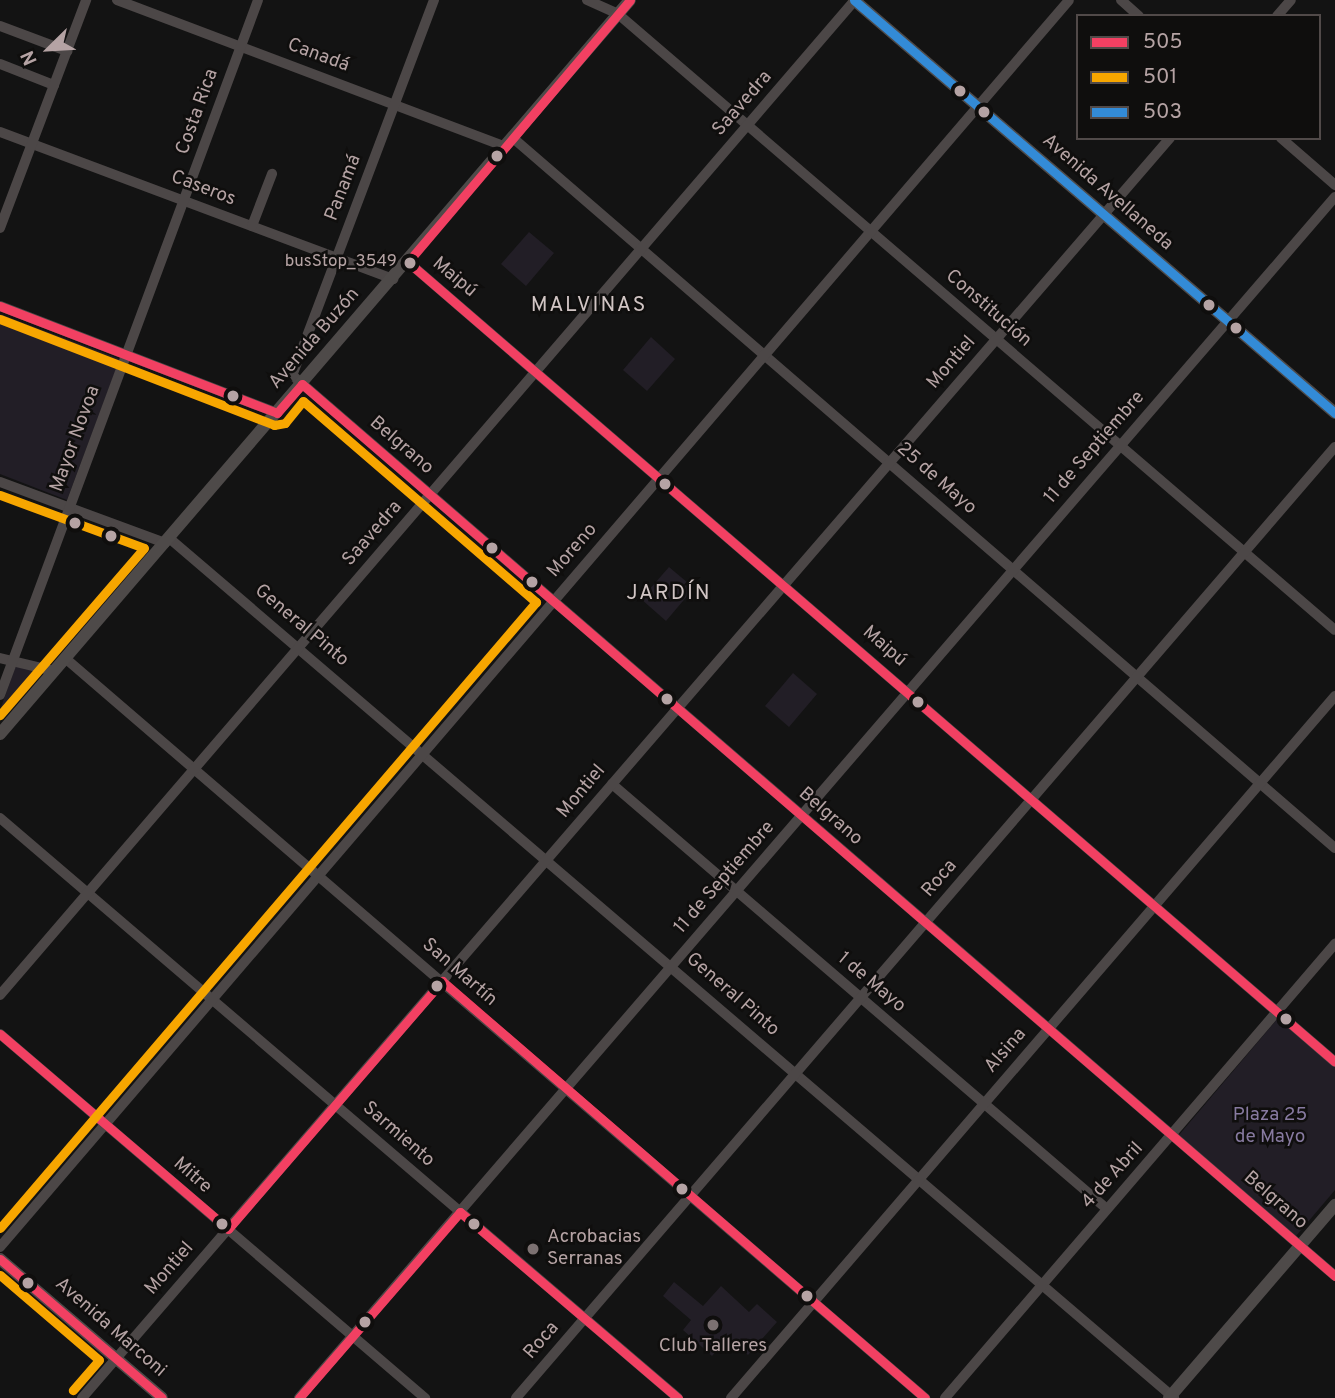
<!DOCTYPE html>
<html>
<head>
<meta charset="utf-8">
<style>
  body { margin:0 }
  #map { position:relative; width:1335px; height:1398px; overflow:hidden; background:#131313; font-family:Overpass,sans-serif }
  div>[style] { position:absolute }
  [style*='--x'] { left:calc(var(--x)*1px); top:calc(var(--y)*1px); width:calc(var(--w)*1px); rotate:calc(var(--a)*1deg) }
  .green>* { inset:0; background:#221e26 }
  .minor>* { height:10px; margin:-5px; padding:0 5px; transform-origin:5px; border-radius:5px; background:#4c4747 }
  .major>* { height:12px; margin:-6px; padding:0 6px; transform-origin:6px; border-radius:6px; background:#4e4a49 }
  .bus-1>* { height:9px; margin:-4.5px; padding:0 4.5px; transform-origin:4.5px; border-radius:4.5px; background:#f24062 }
  .bus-2>* { height:9px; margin:-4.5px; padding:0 4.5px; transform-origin:4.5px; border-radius:4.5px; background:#f7a600 }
  .bus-3>* { height:9px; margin:-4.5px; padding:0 4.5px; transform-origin:4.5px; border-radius:4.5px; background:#338bd7 }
  .dots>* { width:19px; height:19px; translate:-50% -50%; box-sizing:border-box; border:4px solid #0f0e0d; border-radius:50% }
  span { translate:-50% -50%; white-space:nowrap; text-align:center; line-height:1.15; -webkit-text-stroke:5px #0f0e0d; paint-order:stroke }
  .bus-label { font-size:17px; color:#b5a3a4 }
  .right { translate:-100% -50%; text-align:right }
  .street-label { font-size:19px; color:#b5a3a4 }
  .park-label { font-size:19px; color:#877aa0 }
  .poi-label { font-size:19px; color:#b5a3a4 }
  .left { translate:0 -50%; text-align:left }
  .neighbourhood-label { font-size:21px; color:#d1c5c4; letter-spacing:2px }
  .legend { position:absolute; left:1076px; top:14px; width:245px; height:126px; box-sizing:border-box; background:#0f0e0d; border:2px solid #514a49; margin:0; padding:9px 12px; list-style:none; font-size:21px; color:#b5a3a4 }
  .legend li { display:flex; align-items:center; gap:14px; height:35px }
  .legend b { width:35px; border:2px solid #514a49 }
  .north { position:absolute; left:14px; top:14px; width:70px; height:70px; -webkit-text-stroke:5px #0f0e0d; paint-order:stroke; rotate:246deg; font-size:19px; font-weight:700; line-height:28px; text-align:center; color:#b5a3a4 }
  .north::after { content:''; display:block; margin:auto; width:24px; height:32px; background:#b5a3a4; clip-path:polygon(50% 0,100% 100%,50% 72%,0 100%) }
</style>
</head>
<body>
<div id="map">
  <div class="green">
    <i style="clip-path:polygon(529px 232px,554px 253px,526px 286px,501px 264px)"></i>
    <i style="clip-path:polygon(0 314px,120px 359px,67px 500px,0 474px)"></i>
    <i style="clip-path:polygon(651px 337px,675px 359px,647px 391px,623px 370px)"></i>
    <i style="clip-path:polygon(669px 567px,694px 588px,666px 621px,641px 599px)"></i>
    <i style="clip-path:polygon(16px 665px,43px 670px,3px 716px,0 710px)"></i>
    <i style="clip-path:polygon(793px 673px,817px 694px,789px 727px,765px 706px)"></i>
    <i style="clip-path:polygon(1279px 1017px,1335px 1067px,1335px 1190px,1296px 1236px,1179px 1135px)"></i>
    <i style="clip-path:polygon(674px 1282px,703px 1306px,721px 1286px,749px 1312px,757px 1304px,777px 1322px,748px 1355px,728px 1337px,712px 1356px,683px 1330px,691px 1320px,663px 1296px)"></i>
  </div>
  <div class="minor">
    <i style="--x:117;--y:0;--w:415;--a:20.7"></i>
    <i style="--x:434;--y:0;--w:401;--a:110.7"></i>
    <i style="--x:292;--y:375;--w:1378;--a:40.82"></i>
    <i style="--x:587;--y:0;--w:34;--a:24"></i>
    <i style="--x:618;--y:14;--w:945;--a:40.67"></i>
    <i style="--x:1121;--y:0;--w:24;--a:42"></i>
    <i style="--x:1277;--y:16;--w:21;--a:-49"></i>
    <i style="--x:0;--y:26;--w:72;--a:20.5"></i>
    <i style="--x:0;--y:64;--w:58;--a:21.3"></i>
    <i style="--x:0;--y:132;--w:420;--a:20.5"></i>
    <i style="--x:513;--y:138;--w:1086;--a:40.82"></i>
    <i style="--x:1281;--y:138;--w:72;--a:41"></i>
    <i style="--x:252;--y:226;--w:56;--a:-69"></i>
    <i style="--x:0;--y:228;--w:244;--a:-69.3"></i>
    <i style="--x:408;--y:262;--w:1224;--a:40.79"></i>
    <i style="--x:0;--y:306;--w:297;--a:21.1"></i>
    <i style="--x:0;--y:482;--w:176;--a:20.3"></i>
    <i style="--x:169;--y:538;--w:1323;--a:40.55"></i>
    <i style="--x:0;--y:658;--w:56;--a:13.5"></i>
    <i style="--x:65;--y:658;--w:1135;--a:40.71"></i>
    <i style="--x:0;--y:695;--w:741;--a:-69.63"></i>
    <i style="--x:612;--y:784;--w:652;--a:40.65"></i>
    <i style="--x:0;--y:818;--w:892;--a:40.55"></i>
    <i style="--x:0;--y:995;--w:1312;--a:-49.33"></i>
    <i style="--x:0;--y:1034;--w:560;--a:40.58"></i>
    <i style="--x:0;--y:1247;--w:1642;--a:-49.39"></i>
    <i style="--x:82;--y:1398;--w:1665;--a:-49.19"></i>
    <i style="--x:299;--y:1398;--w:1586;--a:-49.22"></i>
    <i style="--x:516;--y:1398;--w:1255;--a:-49.27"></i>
    <i style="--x:731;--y:1398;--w:926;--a:-49.29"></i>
    <i style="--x:945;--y:1398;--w:599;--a:-49.34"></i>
  </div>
  <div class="major">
    <i style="--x:854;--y:0;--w:634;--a:40.65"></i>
    <i style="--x:0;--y:734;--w:967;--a:-49.36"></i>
    <i style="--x:0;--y:1259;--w:213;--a:40.6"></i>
    <i style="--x:1169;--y:1398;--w:255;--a:-49.3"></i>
  </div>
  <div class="bus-1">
    <i style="--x:630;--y:0;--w:343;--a:130.3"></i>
    <i style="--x:408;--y:262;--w:1224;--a:40.79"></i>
    <i style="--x:0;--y:306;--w:297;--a:21.1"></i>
    <i style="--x:277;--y:413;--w:38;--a:-49"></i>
    <i style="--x:302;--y:384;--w:1365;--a:40.81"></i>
    <i style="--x:0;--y:1034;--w:300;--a:40.5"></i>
    <i style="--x:228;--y:1229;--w:328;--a:-49.2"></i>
    <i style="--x:442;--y:981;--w:638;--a:40.81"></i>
    <i style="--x:0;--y:1259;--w:213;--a:40.6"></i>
    <i style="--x:299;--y:1398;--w:246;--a:-49.1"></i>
    <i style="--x:460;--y:1212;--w:287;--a:40.5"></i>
  </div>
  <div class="bus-2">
    <i style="--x:0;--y:319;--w:294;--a:21.1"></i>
    <i style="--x:274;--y:425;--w:11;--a:-10"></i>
    <i style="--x:285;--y:423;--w:28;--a:-51"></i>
    <i style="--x:303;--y:401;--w:308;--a:40.8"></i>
    <i style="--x:536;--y:602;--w:824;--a:130.57"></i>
    <i style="--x:0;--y:495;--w:153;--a:20.2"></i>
    <i style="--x:144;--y:548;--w:221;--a:130.8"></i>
    <i style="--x:0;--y:1275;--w:130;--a:40.6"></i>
    <i style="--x:99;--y:1360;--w:40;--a:131"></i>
  </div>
  <div class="bus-3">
    <i style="--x:854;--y:0;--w:634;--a:40.65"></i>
  </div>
  <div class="dots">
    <i style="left:960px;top:91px;background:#b5a3a4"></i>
    <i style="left:984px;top:112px;background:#b5a3a4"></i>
    <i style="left:497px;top:156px;background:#b5a3a4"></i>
    <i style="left:410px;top:263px;background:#b5a3a4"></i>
    <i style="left:1209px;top:305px;background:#b5a3a4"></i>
    <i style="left:1236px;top:328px;background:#b5a3a4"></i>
    <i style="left:233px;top:396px;background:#b5a3a4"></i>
    <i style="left:665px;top:484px;background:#b5a3a4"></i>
    <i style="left:75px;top:523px;background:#b5a3a4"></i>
    <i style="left:111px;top:536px;background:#b5a3a4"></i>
    <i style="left:492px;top:548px;background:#b5a3a4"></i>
    <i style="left:532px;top:582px;background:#b5a3a4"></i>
    <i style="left:667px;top:699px;background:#b5a3a4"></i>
    <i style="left:918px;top:702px;background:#b5a3a4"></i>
    <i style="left:437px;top:986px;background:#b5a3a4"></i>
    <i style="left:1286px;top:1019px;background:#b5a3a4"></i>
    <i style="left:682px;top:1189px;background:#b5a3a4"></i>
    <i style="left:222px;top:1224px;background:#b5a3a4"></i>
    <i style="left:474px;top:1224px;background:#b5a3a4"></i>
    <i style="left:533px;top:1249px;background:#7c7171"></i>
    <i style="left:28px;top:1283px;background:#b5a3a4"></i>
    <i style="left:807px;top:1296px;background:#b5a3a4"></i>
    <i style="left:365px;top:1322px;background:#b5a3a4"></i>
    <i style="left:713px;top:1325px;background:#7c7171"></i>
  </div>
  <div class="bus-label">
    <span class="right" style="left:397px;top:263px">busStop_3549</span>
  </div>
  <div class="street-label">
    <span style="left:318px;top:56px;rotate:20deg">Canadá</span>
    <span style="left:743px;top:104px;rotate:-49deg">Saavedra</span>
    <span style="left:198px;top:112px;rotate:-70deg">Costa Rica</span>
    <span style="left:344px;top:188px;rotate:-69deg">Panamá</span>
    <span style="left:203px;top:189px;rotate:21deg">Caseros</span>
    <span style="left:1107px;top:193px;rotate:41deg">Avenida Avellaneda</span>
    <span style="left:454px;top:278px;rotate:40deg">Maipú</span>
    <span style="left:988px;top:309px;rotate:41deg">Constitución</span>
    <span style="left:315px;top:339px;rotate:-49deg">Avenida Buzón</span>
    <span style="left:952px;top:363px;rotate:-49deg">Montiel</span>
    <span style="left:76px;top:439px;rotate:-70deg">Mayor Novoa</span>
    <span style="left:401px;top:446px;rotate:41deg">Belgrano</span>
    <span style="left:1095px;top:448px;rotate:-49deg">11 de Septiembre</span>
    <span style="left:936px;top:479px;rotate:41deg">25 de Mayo</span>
    <span style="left:373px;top:534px;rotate:-49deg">Saavedra</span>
    <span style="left:573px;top:551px;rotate:-49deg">Moreno</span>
    <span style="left:301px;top:626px;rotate:40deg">General Pinto</span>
    <span style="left:884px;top:647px;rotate:41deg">Maipú</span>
    <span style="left:582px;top:792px;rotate:-50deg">Montiel</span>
    <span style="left:830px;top:817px;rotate:41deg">Belgrano</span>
    <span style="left:725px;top:878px;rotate:-49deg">11 de Septiembre</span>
    <span style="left:940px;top:879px;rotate:-49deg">Roca</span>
    <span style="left:459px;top:973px;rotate:41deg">San Martín</span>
    <span style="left:871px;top:983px;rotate:40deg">1 de Mayo</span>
    <span style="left:732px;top:995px;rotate:41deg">General Pinto</span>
    <span style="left:1006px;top:1051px;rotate:-49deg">Alsina</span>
    <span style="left:398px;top:1135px;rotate:41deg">Sarmiento</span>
    <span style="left:192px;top:1176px;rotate:41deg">Mitre</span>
    <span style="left:1113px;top:1176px;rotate:-48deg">4 de Abril</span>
    <span style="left:1275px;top:1201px;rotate:41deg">Belgrano</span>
    <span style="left:170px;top:1269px;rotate:-49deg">Montiel</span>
    <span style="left:110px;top:1328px;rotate:41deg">Avenida Marconi</span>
    <span style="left:542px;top:1341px;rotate:-49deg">Roca</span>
  </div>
  <div class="park-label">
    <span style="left:1270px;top:1127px">Plaza 25<br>de Mayo</span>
  </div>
  <div class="poi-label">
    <span class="left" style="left:547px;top:1249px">Acrobacias<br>Serranas</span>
    <span style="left:713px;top:1347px">Club Talleres</span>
  </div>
  <div class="neighbourhood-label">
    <span style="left:589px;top:306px">MALVINAS</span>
    <span style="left:669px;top:594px">JARDÍN</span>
  </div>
  <ul class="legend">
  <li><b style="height:9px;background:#f24062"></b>505</li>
  <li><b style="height:9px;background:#f7a600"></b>501</li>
  <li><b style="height:9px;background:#338bd7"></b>503</li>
  </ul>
  <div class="north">N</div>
</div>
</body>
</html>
